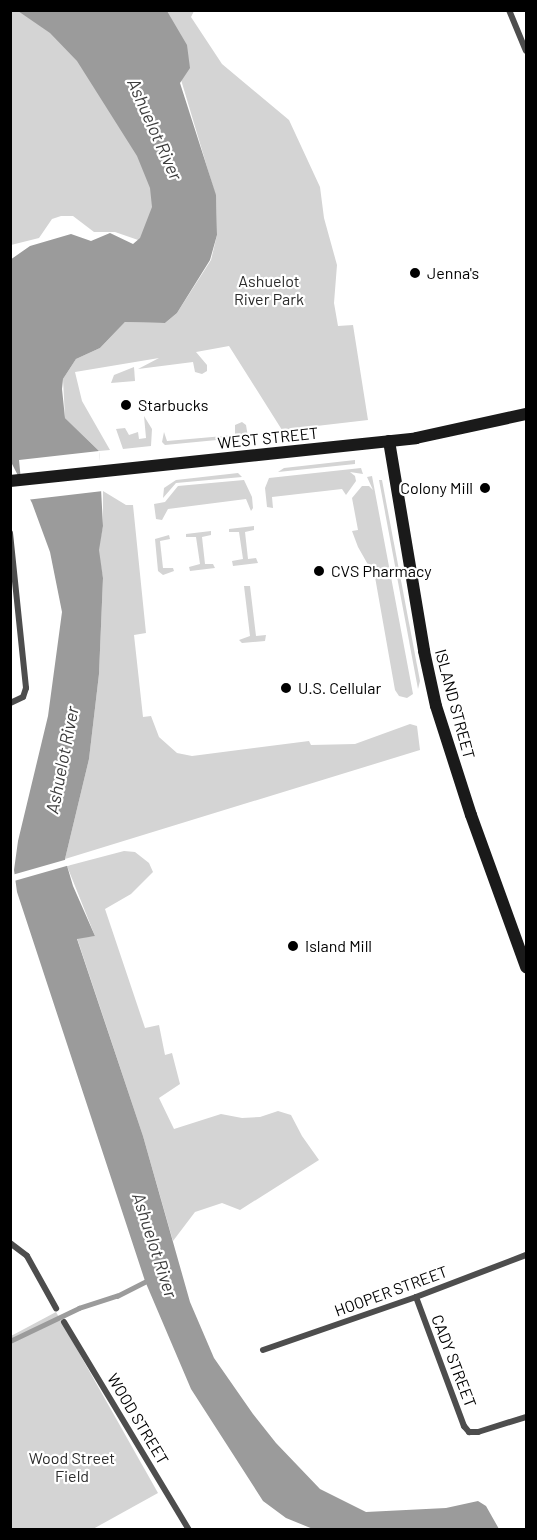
<!DOCTYPE html>
<html>
<head>
<meta charset="utf-8">
<style>
  body { margin:0 }
  #map { position:relative; width:537px; height:1540px; overflow:hidden; background:#fff; font-family:Barlow,sans-serif }
  div>[style] { position:absolute }
  [style*='--x'] { left:calc(var(--x)*1px); top:calc(var(--y)*1px); width:calc(var(--w)*1px); rotate:calc(var(--a)*1deg) }
  .green>* { inset:0; background:#d4d4d4 }
  .water>* { inset:0; background:#9b9b9b }
  .pier>* { inset:0; background:#fff }
  .stream>* { height:4.5px; margin:-2.25px; padding:0 2.25px; transform-origin:2.25px; border-radius:2.25px; background:#9b9b9b }
  .street>* { height:6px; margin:-3px; padding:0 3px; transform-origin:3px; border-radius:3px; background:#4d4d4d }
  .secondary>* { height:12px; margin:-6px; padding:0 6px; transform-origin:6px; border-radius:6px; background:#1a1a1a }
  .dots>* { width:16px; height:16px; translate:-50% -50%; box-sizing:border-box; border:3px solid #fff; border-radius:50% }
  span { translate:-50% -50%; white-space:nowrap; text-align:center; line-height:1.15; -webkit-text-stroke:4.5px #fff; paint-order:stroke }
  .poi-label { font-size:16px; color:#000 }
  .left { translate:0 -50%; text-align:left }
  .right { translate:-100% -50%; text-align:right }
  .park-label { font-size:16px; color:#2b2b2b }
  .street-label { font-size:16px; color:#000 }
  .water-label { font-size:18px; color:#3c3c3c; font-style:italic }
  .frame { position:absolute; inset:0; border:12px solid #000; pointer-events:none }
</style>
</head>
<body>
<div id="map">
  <div class="green">
    <i style="clip-path:polygon(11px 11px,40px 11px,53px 16px,164px 196px,141px 241px,115px 232px,94px 232px,73px 216px,61px 216px,52px 219px,39px 238px,11px 245px)"></i>
    <i style="clip-path:polygon(143px 11px,194px 11px,191px 17px,222px 64px,289px 120px,320px 187px,324px 218px,337px 265px,334px 303px,338px 326px,353px 325px,368px 420px,282px 430px,229px 346px,196px 352px,207px 365px,207px 371px,202px 374px,195px 372px,193px 362px,138px 369px,159px 358px,75px 372px,82px 401px,110px 450px,99px 451px,65px 418px,63px 379px,76px 359px,100px 348px,125px 322px,165px 323px,177px 313px,211px 260px,217px 235px,216px 197px,179px 73px)"></i>
    <i style="clip-path:polygon(134px 367px,135px 381px,111px 383px,114px 375px)"></i>
    <i style="clip-path:polygon(144px 416px,152px 429px,151px 446px,123px 449px,116px 429px,125px 428px,129px 435px,138px 432px,139px 439px,146px 438px)"></i>
    <i style="clip-path:polygon(242px 422px,246px 425px,248px 437px,165px 445px,162px 442px,164px 432px,167px 441px,235px 435px,235px 425px)"></i>
    <i style="clip-path:polygon(355px 460px,355px 464px,278px 472px,284px 468px)"></i>
    <i style="clip-path:polygon(361px 468px,363px 474px,350px 472px,355px 476px,356px 481px,346px 495px,342px 489px,272px 497px,273px 508px,267px 507px,265px 488px,269px 478px)"></i>
    <i style="clip-path:polygon(238px 473px,242px 477px,176px 483px,163px 498px,164px 488px,176px 480px)"></i>
    <i style="clip-path:polygon(372px 476px,413px 694px,407px 698px,399px 696px,395px 690px,375px 577px,358px 547px,352px 531px,358px 530px,352px 498px,362px 486px,369px 486px,373px 490px,367px 477px)"></i>
    <i style="clip-path:polygon(244px 480px,252px 497px,253px 508px,251px 511px,246px 499px,168px 509px,162px 520px,156px 519px,154px 504px,165px 502px,178px 486px)"></i>
    <i style="clip-path:polygon(379px 480px,382px 480px,420px 681px,418px 689px)"></i>
    <i style="clip-path:polygon(103px 491px,126px 505px,133px 505px,146px 633px,134px 635px,143px 717px,151px 716px,159px 737px,177px 753px,192px 756px,309px 741px,311px 745px,355px 744px,410px 724px,417px 726px,420px 750px,65px 859px,89px 759px,99px 674px,103px 578px,98px 550px,103px 526px)"></i>
    <i style="clip-path:polygon(254px 526px,254px 530px,245px 532px,248px 559px,256px 558px,258px 563px,233px 566px,232px 561px,243px 559px,239px 532px,229px 532px,229px 529px)"></i>
    <i style="clip-path:polygon(211px 531px,211px 535px,202px 537px,205px 564px,213px 564px,215px 568px,190px 571px,189px 567px,200px 564px,196px 537px,186px 537px,186px 534px)"></i>
    <i style="clip-path:polygon(169px 535px,170px 539px,160px 541px,163px 568px,173px 568px,174px 571px,163px 575px,158px 571px,155px 539px)"></i>
    <i style="clip-path:polygon(244px 586px,250px 586px,256px 636px,266px 635px,265px 641px,242px 643px,239px 640px,250px 636px)"></i>
    <i style="clip-path:polygon(124px 851px,135px 852px,149px 863px,153px 872px,131px 894px,105px 909px,145px 1028px,159px 1025px,165px 1055px,172px 1053px,180px 1084px,159px 1098px,174px 1129px,221px 1114px,242px 1118px,260px 1117px,278px 1111px,291px 1115px,302px 1136px,319px 1160px,240px 1210px,222px 1203px,195px 1212px,173px 1241px,143px 1136px,77px 938px,95px 936px,67px 866px)"></i>
    <i style="clip-path:polygon(56px 1312px,158px 1493px,93px 1529px,11px 1530px,11px 1336px)"></i>
  </div>
  <div class="water">
    <i style="clip-path:polygon(18px 11px,167px 11px,187px 45px,190px 68px,180px 83px,216px 195px,217px 235px,210px 260px,177px 313px,165px 323px,125px 322px,100px 348px,76px 359px,63px 379px,62px 389px,65px 418px,99px 451px,103px 526px,99px 550px,103px 578px,99px 674px,89px 759px,65px 859px,73px 886px,95px 936px,77px 939px,143px 1136px,190px 1302px,214px 1358px,253px 1414px,276px 1443px,320px 1489px,366px 1512px,446px 1508px,478px 1501px,486px 1506px,499px 1529px,313px 1529px,286px 1518px,263px 1501px,191px 1389px,145px 1281px,17px 892px,14px 870px,18px 841px,48px 716px,62px 612px,50px 552px,32px 503px,11px 462px,10px 260px,30px 246px,71px 234px,91px 241px,110px 233px,133px 244px,140px 238px,152px 207px,150px 188px,137px 156px,77px 61px,50px 33px)"></i>
  </div>
  <div class="pier">
    <i style="clip-path:polygon(99px 451px,103px 491px,26px 500px,22px 491px,19px 460px)"></i>
    <i style="clip-path:polygon(68px 859px,70px 865px,14px 881px,12px 875px)"></i>
  </div>
  <div class="stream">
    <i style="--x:10;--y:1341;--w:76;--a:-25.6"></i>
    <i style="--x:79;--y:1308;--w:40;--a:-18"></i>
    <i style="--x:117;--y:1296;--w:37;--a:-27"></i>
  </div>
  <div class="street">
    <i style="--x:509;--y:10;--w:44;--a:67.5"></i>
    <i style="--x:10;--y:533;--w:156;--a:84.1"></i>
    <i style="--x:26;--y:688;--w:9;--a:108"></i>
    <i style="--x:23;--y:697;--w:14;--a:155"></i>
    <i style="--x:10;--y:1243;--w:21;--a:37"></i>
    <i style="--x:27;--y:1256;--w:60;--a:60.9"></i>
    <i style="--x:416;--y:1297;--w:138;--a:69.6"></i>
    <i style="--x:464;--y:1426;--w:8;--a:50"></i>
    <i style="--x:469;--y:1432;--w:9;--a:0"></i>
    <i style="--x:478;--y:1432;--w:50;--a:-17.4"></i>
    <i style="--x:64;--y:1322;--w:243;--a:59"></i>
    <i style="--x:263;--y:1350;--w:162;--a:-19.1"></i>
    <i style="--x:416;--y:1297;--w:118;--a:-20.9"></i>
  </div>
  <div class="secondary">
    <i style="--x:389;--y:441;--w:213;--a:80.5"></i>
    <i style="--x:424;--y:651;--w:56;--a:77.7"></i>
    <i style="--x:436;--y:706;--w:114;--a:72.2"></i>
    <i style="--x:471;--y:815;--w:162;--a:70.1"></i>
    <i style="--x:10;--y:481;--w:408;--a:-6"></i>
    <i style="--x:416;--y:438;--w:113;--a:-12.3"></i>
  </div>
  <div class="dots">
    <i style="left:415px;top:273px;background:#000"></i>
    <i style="left:126px;top:405px;background:#000"></i>
    <i style="left:485px;top:488px;background:#000"></i>
    <i style="left:319px;top:571px;background:#000"></i>
    <i style="left:286px;top:688px;background:#000"></i>
    <i style="left:293px;top:946px;background:#000"></i>
  </div>
  <div class="poi-label">
    <span class="left" style="left:427px;top:273px">Jenna's</span>
    <span class="left" style="left:138px;top:405px">Starbucks</span>
    <span class="right" style="left:473px;top:488px">Colony Mill</span>
    <span class="left" style="left:331px;top:571px">CVS Pharmacy</span>
    <span class="left" style="left:298px;top:688px">U.S. Cellular</span>
    <span class="left" style="left:305px;top:946px">Island Mill</span>
  </div>
  <div class="park-label">
    <span style="left:269px;top:290px">Ashuelot<br>River Park</span>
    <span style="left:72px;top:1467px">Wood Street<br>Field</span>
  </div>
  <div class="street-label">
    <span style="left:268px;top:438px;rotate:-6deg">WEST STREET</span>
    <span style="left:455px;top:704px;rotate:75deg">ISLAND STREET</span>
    <span style="left:391px;top:1291px;rotate:-20deg">HOOPER STREET</span>
    <span style="left:454px;top:1361px;rotate:69deg">CADY STREET</span>
    <span style="left:138px;top:1419px;rotate:59deg">WOOD STREET</span>
  </div>
  <div class="water-label">
    <span style="left:155px;top:129px;rotate:66deg">Ashuelot River</span>
    <span style="left:62px;top:760px;rotate:-79deg">Ashuelot River</span>
    <span style="left:155px;top:1245px;rotate:72deg">Ashuelot River</span>
  </div>
  <div class="frame"></div>
</div>
</body>
</html>
